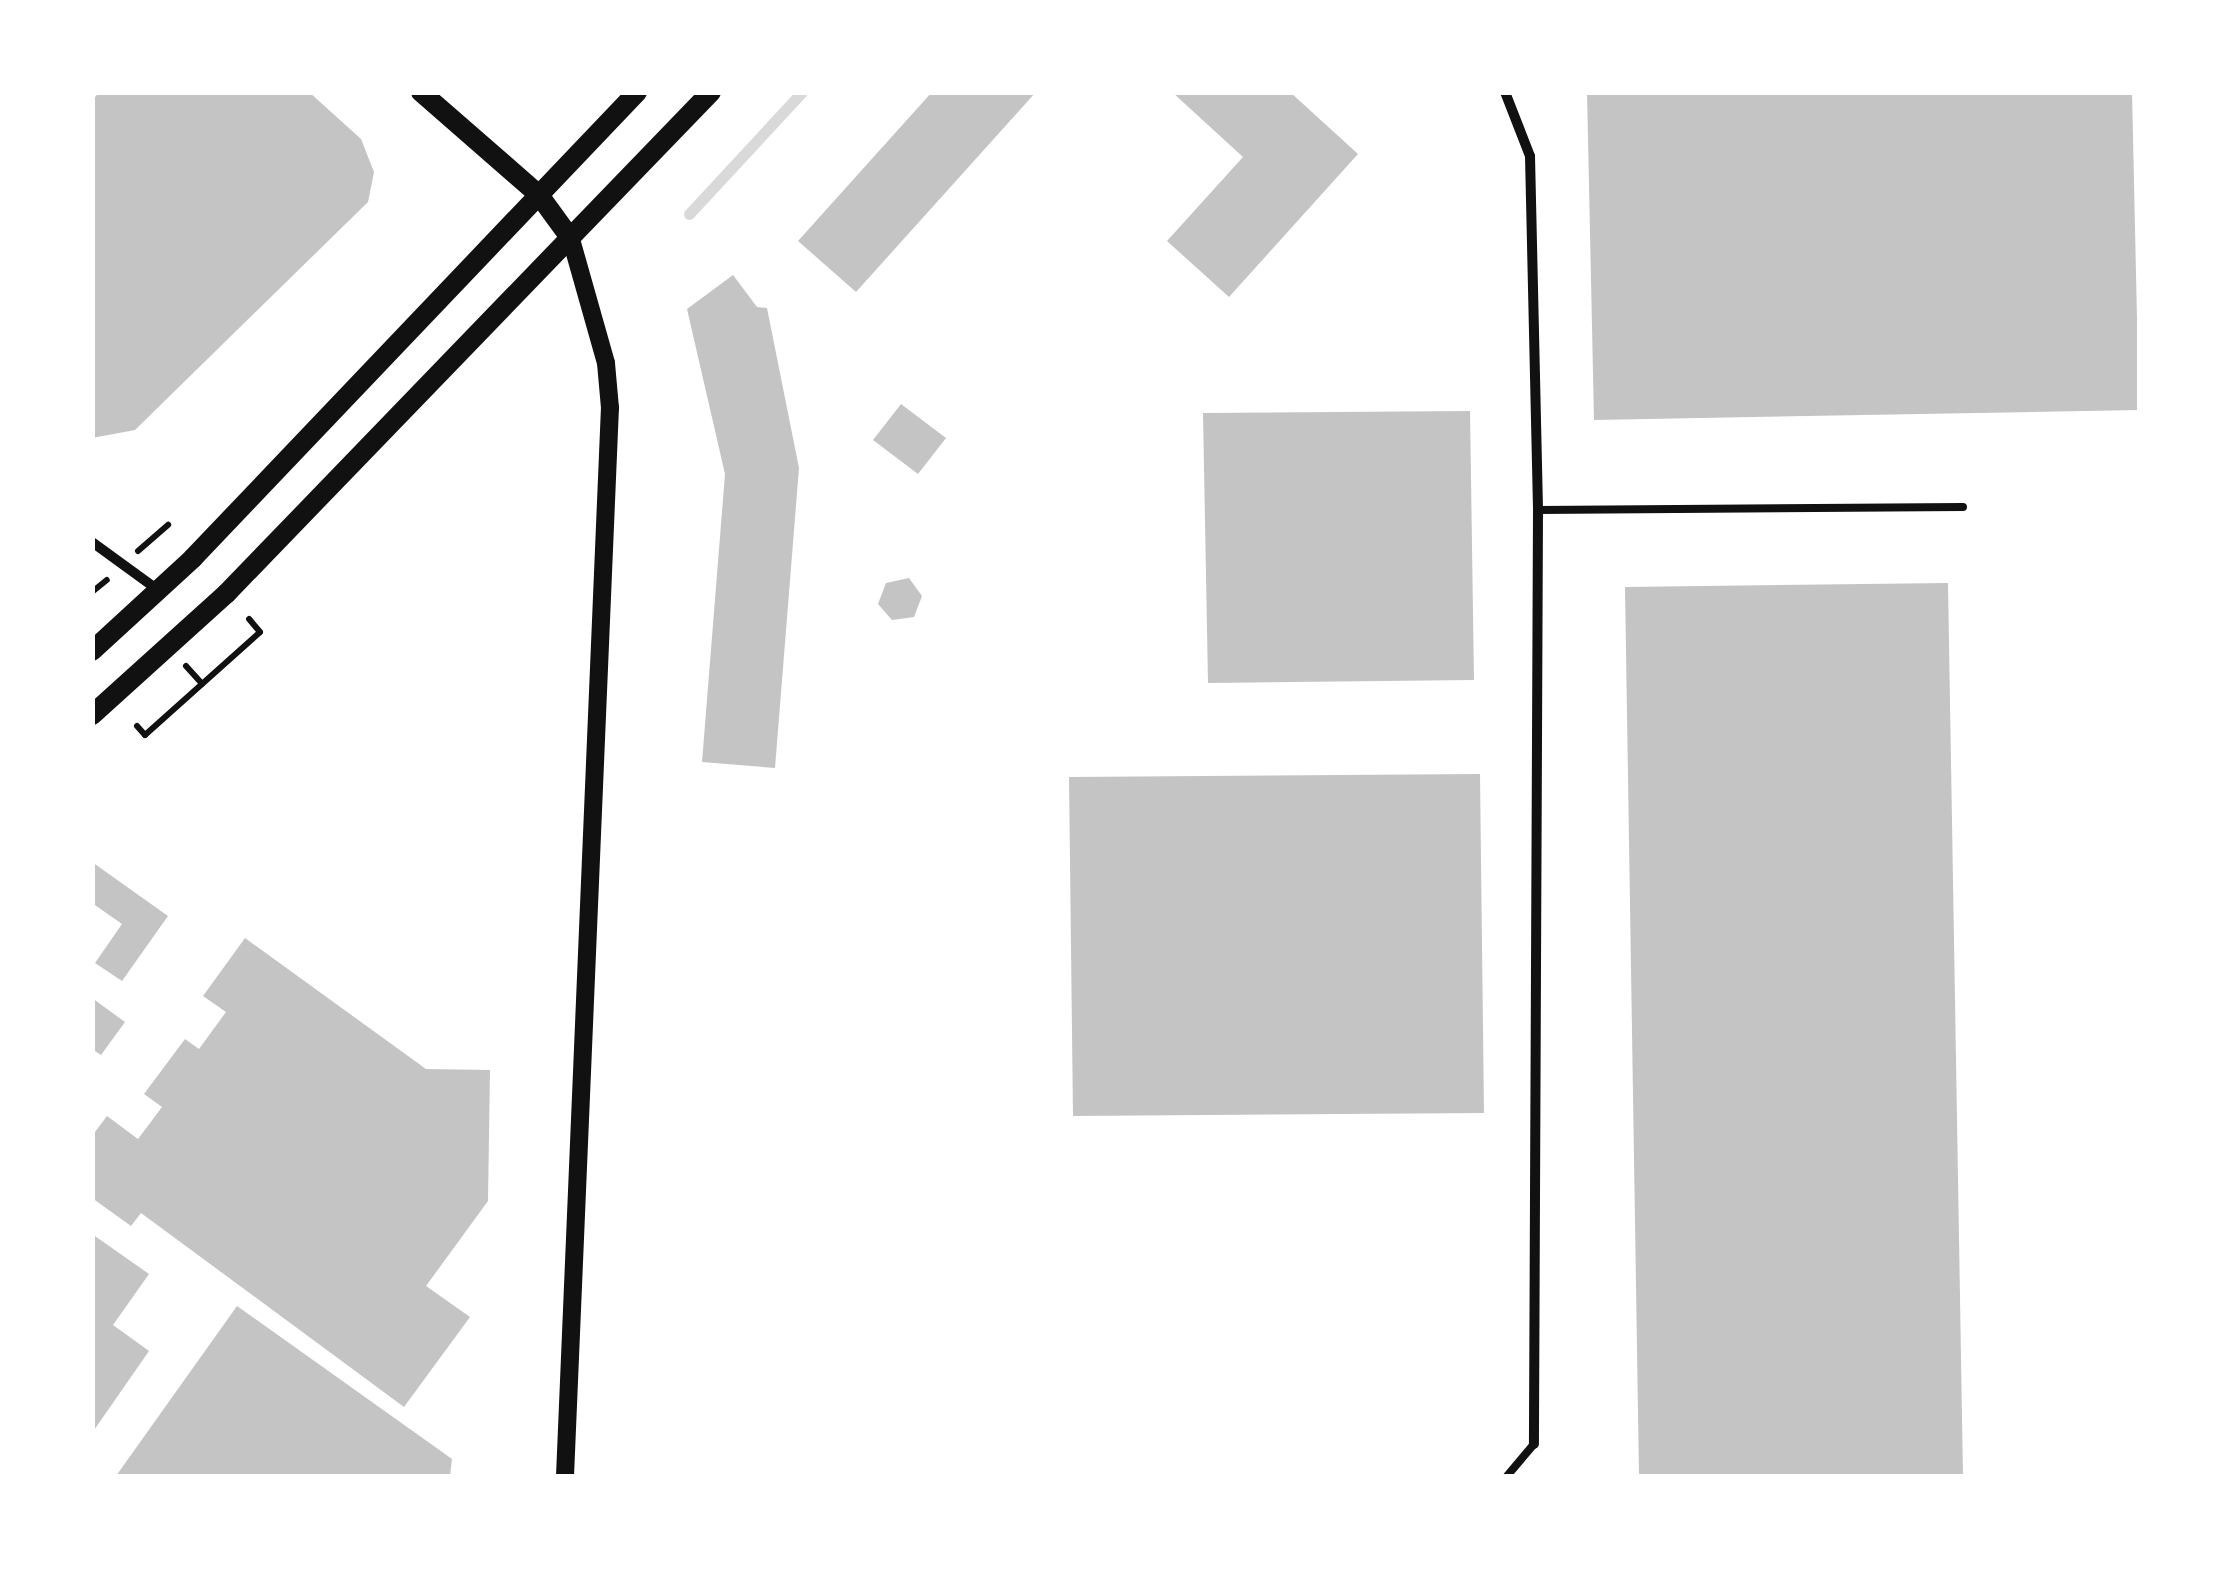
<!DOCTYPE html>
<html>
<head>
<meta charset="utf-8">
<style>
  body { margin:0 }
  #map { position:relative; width:2232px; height:1569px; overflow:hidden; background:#fff; font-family:Ubuntu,sans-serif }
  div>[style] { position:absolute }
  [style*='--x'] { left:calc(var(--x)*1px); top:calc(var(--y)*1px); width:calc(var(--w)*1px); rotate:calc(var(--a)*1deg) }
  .stream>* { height:11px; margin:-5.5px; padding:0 5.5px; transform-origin:5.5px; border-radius:5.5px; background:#d9d9d9 }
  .building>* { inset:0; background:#c4c4c4 }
  .path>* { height:6px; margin:-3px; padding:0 3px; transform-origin:3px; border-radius:3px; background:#111 }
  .service>* { height:8px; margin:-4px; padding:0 4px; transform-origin:4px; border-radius:4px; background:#111 }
  .minor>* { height:10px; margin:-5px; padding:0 5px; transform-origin:5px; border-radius:5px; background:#111 }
  .tertiary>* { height:18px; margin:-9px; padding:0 9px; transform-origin:9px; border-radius:9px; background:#111 }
  .secondary>* { height:20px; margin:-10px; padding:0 10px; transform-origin:10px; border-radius:10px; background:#111 }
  span { translate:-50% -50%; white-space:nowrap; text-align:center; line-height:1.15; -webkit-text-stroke:8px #fff; paint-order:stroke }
  .frame { position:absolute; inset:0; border:95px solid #fff; pointer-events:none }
</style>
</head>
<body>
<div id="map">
  <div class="stream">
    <i style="--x:689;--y:214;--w:166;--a:-47.2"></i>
  </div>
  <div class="building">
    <i style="clip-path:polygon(99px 92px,309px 92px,361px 139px,374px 172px,368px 202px,135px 430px,92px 438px,92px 101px)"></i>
    <i style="clip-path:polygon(932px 92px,1036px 92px,856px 292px,798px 241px)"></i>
    <i style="clip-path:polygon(1172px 92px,1290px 92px,1358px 154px,1229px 297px,1167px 241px,1243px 157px)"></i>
    <i style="clip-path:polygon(1587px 92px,2132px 92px,2139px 410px,1594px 420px)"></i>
    <i style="clip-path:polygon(733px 275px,757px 307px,767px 308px,799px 468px,775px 768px,702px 762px,725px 474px,687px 309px)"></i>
    <i style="clip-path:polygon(901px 404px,946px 438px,918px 474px,873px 440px)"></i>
    <i style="clip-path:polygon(1470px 411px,1474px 680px,1208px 683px,1203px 413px)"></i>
    <i style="clip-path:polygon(909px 578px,922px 596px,914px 617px,892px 620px,878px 604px,886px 583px)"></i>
    <i style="clip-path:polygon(1948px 583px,1963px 1476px,1639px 1476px,1625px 587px)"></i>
    <i style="clip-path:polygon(1480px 774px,1484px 1113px,1073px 1116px,1069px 777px)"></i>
    <i style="clip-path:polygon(92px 862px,168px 916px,122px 981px,95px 963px,122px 924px,92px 903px)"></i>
    <i style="clip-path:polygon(245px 938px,426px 1069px,490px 1070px,488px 1201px,426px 1286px,470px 1317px,404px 1407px,141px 1213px,131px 1226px,92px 1198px,92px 1136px,107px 1116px,138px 1139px,162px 1107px,144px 1094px,185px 1039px,199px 1049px,226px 1012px,203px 996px)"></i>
    <i style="clip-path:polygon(92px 998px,125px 1022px,101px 1055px,92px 1049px)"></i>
    <i style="clip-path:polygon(92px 1234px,149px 1274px,113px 1325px,149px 1351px,92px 1433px)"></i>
    <i style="clip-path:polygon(237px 1306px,452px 1459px,450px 1476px,116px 1476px)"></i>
  </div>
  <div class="path">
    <i style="--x:138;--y:551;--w:40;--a:-41"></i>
    <i style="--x:92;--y:592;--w:19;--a:-39"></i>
    <i style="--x:186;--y:666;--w:24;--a:48"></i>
    <i style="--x:137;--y:726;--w:12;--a:48"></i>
    <i style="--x:145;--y:735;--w:154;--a:-41.8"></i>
    <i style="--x:260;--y:632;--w:17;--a:-130"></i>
  </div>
  <div class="service">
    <i style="--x:1538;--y:510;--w:425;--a:-0.4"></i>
    <i style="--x:1507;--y:1476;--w:42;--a:-49.8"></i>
  </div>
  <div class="minor">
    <i style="--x:1505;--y:92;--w:69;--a:68.7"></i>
    <i style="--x:1530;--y:156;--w:354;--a:88.7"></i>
    <i style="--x:1538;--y:510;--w:934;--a:90.25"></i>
    <i style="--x:92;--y:542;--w:82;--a:36"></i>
  </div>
  <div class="tertiary">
    <i style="--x:565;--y:1476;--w:1069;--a:-87.59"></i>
    <i style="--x:610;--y:408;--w:45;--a:-95.1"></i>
    <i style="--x:606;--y:363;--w:129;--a:-105.8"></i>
  </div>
  <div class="secondary">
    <i style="--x:421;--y:92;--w:157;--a:41.1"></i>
    <i style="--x:539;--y:195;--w:54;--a:54"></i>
    <i style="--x:92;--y:651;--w:137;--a:-42.6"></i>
    <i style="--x:193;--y:558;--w:644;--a:-46.38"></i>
    <i style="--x:92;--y:715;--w:181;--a:-42.1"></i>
    <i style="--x:226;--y:594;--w:698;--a:-45.99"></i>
  </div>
  <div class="frame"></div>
</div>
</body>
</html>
